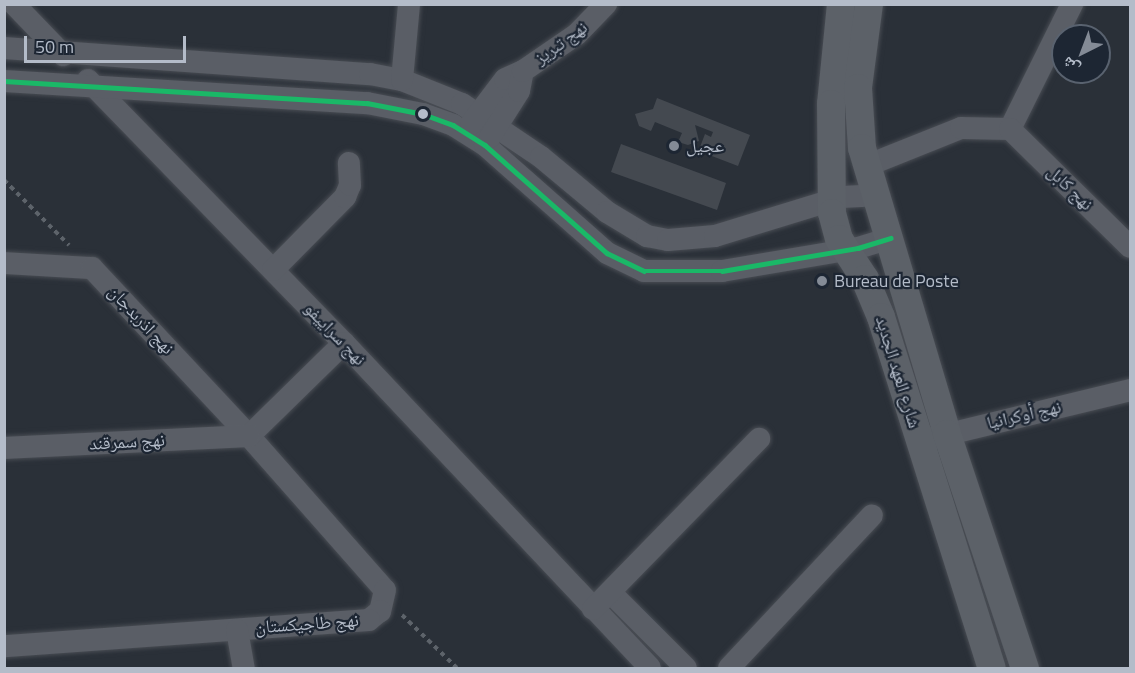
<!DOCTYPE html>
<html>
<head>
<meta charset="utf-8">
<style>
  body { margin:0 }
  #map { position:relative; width:1135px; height:673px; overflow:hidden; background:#2a3038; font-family:"Titillium Web","Noto Naskh Arabic",sans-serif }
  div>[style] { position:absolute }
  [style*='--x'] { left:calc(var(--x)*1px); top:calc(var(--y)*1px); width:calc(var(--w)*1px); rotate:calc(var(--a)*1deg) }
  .building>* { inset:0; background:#444950 }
  .path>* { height:4px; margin-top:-2px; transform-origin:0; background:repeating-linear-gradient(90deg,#5d636a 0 4.5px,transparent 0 9px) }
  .roads { filter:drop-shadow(0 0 2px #484c53) drop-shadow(0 0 2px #484c53) }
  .minor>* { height:22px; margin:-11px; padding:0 11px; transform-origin:11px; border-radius:11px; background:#5a5e66 }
  .major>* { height:28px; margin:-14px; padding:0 14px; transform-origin:14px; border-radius:14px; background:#5c6168 }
  .bus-1>* { height:4.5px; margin:-2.25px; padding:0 2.25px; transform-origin:2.25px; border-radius:2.25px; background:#1ab867 }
  .dots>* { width:16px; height:16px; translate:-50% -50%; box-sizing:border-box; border:3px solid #1d2633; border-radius:50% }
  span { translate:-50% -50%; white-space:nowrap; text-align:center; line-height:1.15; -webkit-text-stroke:4.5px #1d2633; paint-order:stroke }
  .street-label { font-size:18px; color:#b4bcc9 }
  .poi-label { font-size:18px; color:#b4bcc9 }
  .left { translate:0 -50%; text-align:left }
  .frame { position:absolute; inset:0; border:6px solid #b4bcc9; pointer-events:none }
  .north { position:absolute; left:1051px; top:24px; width:60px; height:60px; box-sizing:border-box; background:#1d2633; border:2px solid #59626f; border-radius:50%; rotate:222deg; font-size:16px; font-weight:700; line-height:24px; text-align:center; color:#b4bcc9 }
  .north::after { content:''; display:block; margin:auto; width:21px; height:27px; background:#848b96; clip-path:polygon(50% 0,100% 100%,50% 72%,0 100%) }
  .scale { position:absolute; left:24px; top:36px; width:162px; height:27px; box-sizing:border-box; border:3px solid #b4bcc9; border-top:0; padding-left:8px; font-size:18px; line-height:21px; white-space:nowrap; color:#b4bcc9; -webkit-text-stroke:4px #1d2633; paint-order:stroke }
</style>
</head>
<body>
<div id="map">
  <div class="building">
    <i style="clip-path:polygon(657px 98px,750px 135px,738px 166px,704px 153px,705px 149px,700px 147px,705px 134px,711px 137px,713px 132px,695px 125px,699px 141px,688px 145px,678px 142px,682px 133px,655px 122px,651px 131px,639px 126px,635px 114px,653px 109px)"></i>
    <i style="clip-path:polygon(621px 144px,726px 183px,717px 210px,611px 172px)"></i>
  </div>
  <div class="path">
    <i style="--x:4;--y:180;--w:92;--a:45"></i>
    <i style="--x:402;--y:615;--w:76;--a:43.9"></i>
  </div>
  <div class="roads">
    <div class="minor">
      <i style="--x:14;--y:4;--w:71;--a:46.1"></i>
      <i style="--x:4;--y:48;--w:367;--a:4.1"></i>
      <i style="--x:370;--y:74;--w:33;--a:11"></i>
      <i style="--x:402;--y:80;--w:65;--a:21.8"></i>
      <i style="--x:462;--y:104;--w:95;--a:33.9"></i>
      <i style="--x:541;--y:157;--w:86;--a:39.8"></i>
      <i style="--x:607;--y:212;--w:47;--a:31"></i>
      <i style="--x:647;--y:236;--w:21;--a:11"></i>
      <i style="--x:668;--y:240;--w:47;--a:-4.9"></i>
      <i style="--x:715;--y:236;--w:133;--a:-17.1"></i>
      <i style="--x:842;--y:197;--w:34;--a:-3"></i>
      <i style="--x:88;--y:80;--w:367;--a:45.8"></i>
      <i style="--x:344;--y:343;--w:446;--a:46.7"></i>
      <i style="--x:402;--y:80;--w:76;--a:-84.7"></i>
      <i style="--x:4;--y:81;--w:364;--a:3.5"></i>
      <i style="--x:367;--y:103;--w:57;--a:11.1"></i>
      <i style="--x:423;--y:114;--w:32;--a:20"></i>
      <i style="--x:453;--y:125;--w:38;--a:32"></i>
      <i style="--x:485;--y:145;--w:163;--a:41.5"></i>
      <i style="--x:607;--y:253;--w:41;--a:25.9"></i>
      <i style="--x:644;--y:271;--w:78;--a:0"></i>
      <i style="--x:722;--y:271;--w:138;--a:-9.6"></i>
      <i style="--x:858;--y:248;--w:34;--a:-17"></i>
      <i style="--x:471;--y:124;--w:56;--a:-52.9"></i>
      <i style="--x:505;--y:79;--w:20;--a:-24"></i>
      <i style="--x:1010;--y:129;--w:140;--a:-63.6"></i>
      <i style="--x:490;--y:137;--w:54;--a:-57.8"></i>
      <i style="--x:519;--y:91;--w:20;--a:-79"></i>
      <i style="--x:523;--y:71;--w:65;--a:-34.4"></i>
      <i style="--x:577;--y:34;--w:42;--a:-46"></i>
      <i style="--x:866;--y:166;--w:102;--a:-21.8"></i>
      <i style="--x:961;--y:128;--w:49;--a:1.2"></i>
      <i style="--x:1010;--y:129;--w:168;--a:44.5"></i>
      <i style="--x:4;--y:263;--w:88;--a:3.3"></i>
      <i style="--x:92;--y:268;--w:230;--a:46.9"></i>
      <i style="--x:249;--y:436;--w:205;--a:48.6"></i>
      <i style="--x:385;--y:590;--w:22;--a:103"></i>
      <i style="--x:380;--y:611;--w:14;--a:141"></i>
      <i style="--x:369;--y:620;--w:366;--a:175.9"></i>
      <i style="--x:273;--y:270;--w:103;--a:-45.4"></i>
      <i style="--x:345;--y:197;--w:13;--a:-67"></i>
      <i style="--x:350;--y:185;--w:22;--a:-93"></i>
      <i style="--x:249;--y:436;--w:133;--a:-44.4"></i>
      <i style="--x:932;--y:438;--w:204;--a:-13.6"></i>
      <i style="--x:4;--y:448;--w:245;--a:-2.8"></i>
      <i style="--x:610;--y:592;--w:107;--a:45"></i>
      <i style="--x:593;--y:609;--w:238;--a:-45.7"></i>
      <i style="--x:237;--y:630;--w:39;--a:80"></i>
      <i style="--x:729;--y:668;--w:209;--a:-46.9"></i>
    </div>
    <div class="major">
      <i style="--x:841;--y:4;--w:100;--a:95.7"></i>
      <i style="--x:831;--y:104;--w:109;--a:89.5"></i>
      <i style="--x:832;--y:213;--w:27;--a:75"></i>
      <i style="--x:839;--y:239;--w:48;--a:57"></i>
      <i style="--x:865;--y:279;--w:41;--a:67.2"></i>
      <i style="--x:881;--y:317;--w:368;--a:72.5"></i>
      <i style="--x:869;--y:4;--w:85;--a:97.5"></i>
      <i style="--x:858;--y:88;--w:60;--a:86.2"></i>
      <i style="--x:862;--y:148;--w:298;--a:73.4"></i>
      <i style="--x:947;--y:434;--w:247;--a:71.6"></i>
    </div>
  </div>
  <div class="bus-1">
    <i style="--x:4;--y:81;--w:364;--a:3.5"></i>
    <i style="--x:367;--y:103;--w:57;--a:11.1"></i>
    <i style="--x:423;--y:114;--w:32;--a:20"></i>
    <i style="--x:453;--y:125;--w:38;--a:32"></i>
    <i style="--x:485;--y:145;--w:163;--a:41.5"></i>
    <i style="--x:607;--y:253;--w:41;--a:25.9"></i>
    <i style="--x:644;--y:271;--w:78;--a:0"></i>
    <i style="--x:722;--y:271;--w:138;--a:-9.6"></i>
    <i style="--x:858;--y:248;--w:34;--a:-17"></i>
  </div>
  <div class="dots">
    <i style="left:423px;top:114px;background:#b4bcc9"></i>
    <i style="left:674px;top:146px;background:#848b96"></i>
    <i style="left:822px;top:281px;background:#848b96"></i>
  </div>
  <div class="street-label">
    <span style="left:561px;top:43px;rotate:-36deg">نهج تبريز</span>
    <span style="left:1070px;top:188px;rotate:44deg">نهج كابل</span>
    <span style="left:141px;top:320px;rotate:47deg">نهج اذربدجان</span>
    <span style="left:335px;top:334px;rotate:46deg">نهج سراييفو</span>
    <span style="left:898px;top:372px;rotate:73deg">شارع العهد الجديد</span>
    <span style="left:1024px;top:415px;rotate:-13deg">نهج أوكرانيا</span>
    <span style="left:127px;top:442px;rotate:-3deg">نهج سمرقند</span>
    <span style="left:307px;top:624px;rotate:-4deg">نهج طاجيكستان</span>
  </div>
  <div class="poi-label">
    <span class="left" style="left:686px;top:146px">عجيل</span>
    <span class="left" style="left:834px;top:281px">Bureau de Poste</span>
  </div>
  <div class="frame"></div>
  <div class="north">ش</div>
  <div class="scale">50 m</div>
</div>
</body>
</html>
